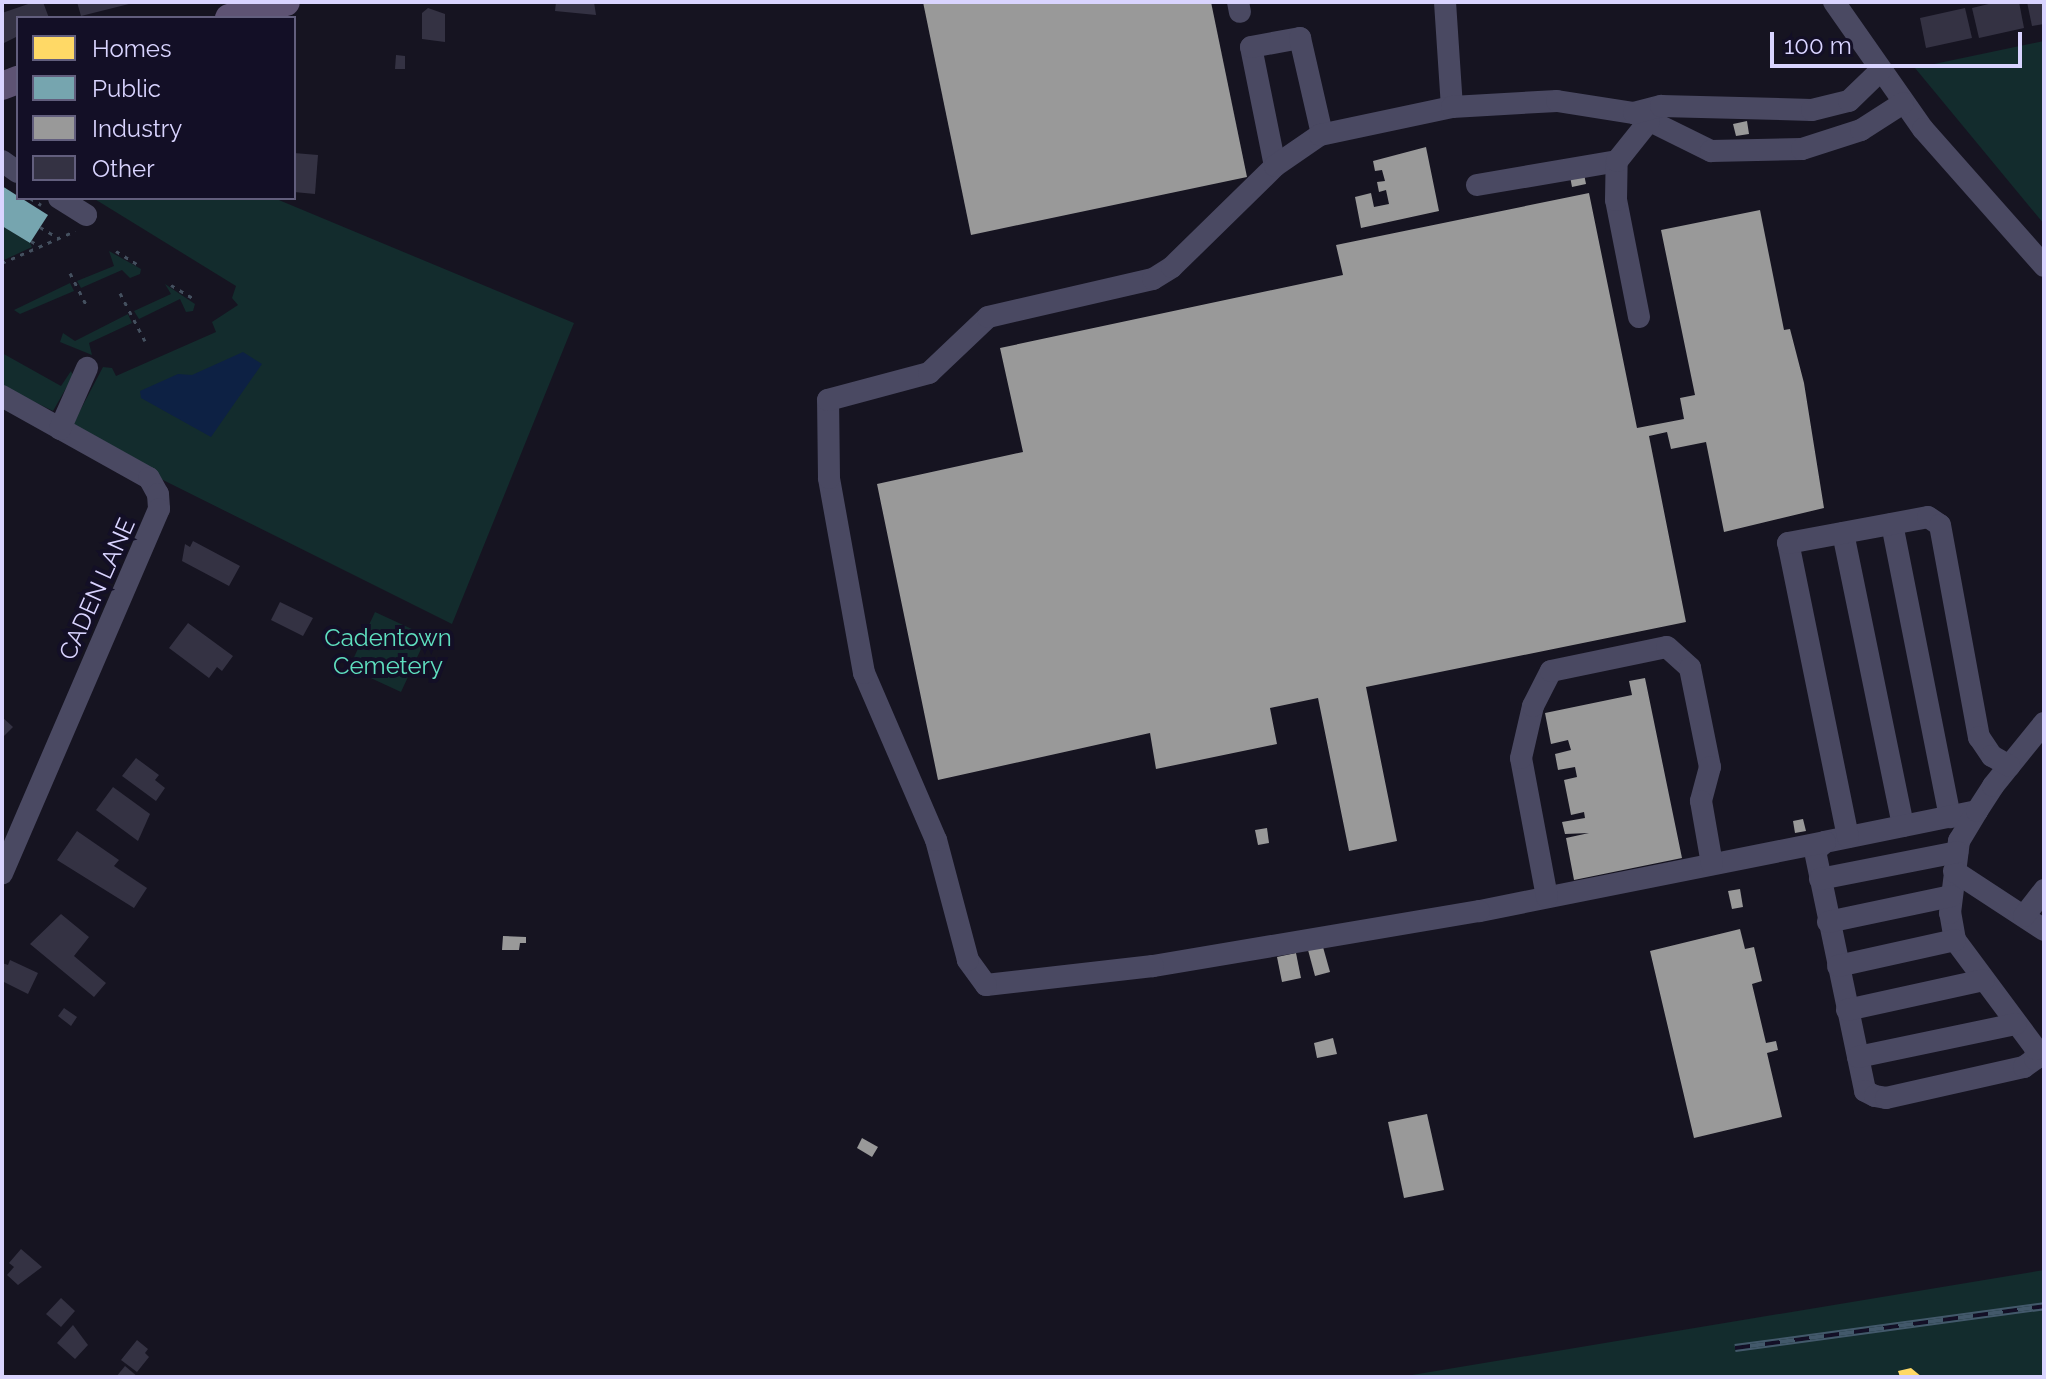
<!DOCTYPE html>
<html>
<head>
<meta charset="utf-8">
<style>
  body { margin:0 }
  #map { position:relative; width:2046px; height:1379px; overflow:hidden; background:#161421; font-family:Raleway,sans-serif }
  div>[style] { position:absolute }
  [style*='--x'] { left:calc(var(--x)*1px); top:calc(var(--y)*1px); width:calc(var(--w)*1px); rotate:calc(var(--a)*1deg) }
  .green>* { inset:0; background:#132c2d }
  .water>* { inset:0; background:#0d2144 }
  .homes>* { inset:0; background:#ffd966 }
  .public>* { inset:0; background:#76a5af }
  .industry>* { inset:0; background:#999 }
  .building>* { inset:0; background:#343243 }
  .path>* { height:3px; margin-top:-1.5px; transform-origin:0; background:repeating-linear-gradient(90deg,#44505f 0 4px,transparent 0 10px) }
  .minor>* { height:22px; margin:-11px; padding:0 11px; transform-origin:11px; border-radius:11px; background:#4a4962 }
  .major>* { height:28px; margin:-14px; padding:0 14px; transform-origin:14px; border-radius:14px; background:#5e5373 }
  .rail>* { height:8px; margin-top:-4px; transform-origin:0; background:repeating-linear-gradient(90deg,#130f26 0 15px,#43596b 0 30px); box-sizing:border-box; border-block:2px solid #43596b }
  span { translate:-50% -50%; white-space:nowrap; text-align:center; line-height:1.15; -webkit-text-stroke:8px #130f26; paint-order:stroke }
  .street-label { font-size:24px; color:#d9d4ff }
  .park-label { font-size:24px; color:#5fe0c0 }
  .frame { position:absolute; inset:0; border:4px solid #d9d4ff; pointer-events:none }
  .legend { position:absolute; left:16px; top:16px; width:280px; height:184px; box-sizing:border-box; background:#130f26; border:2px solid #625e7d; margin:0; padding:10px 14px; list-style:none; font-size:24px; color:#d9d4ff }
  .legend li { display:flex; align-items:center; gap:16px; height:40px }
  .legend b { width:40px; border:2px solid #625e7d }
  .scale { position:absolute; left:1770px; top:32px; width:252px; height:36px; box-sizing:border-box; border:4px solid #d9d4ff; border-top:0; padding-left:10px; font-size:24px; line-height:28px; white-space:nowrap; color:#d9d4ff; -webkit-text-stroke:6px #130f26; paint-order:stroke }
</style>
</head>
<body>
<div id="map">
  <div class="green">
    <i style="clip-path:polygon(2044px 41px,2044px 224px,1915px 68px)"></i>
    <i style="clip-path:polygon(93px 198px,274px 198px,574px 323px,452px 624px,163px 480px,142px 462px,73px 424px,103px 367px,112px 368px,116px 376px,216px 332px,212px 322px,238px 305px,232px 298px,236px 286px)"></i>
    <i style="clip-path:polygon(2px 226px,30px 243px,32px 247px,2px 261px)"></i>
    <i style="clip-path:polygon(109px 251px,141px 269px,140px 274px,130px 278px,122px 270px,81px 288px,77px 281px,114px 266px)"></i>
    <i style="clip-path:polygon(70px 283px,74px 291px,20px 314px,14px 310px)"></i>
    <i style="clip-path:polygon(165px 284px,195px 304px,193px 311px,186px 312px,180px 299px,139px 319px,134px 311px,171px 294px)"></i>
    <i style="clip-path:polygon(128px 314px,132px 323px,89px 343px,92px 355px,60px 342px,63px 333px,75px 341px)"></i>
    <i style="clip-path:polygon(2px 353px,61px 386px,71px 371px,73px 376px,53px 411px,2px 386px)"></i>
    <i style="clip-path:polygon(375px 612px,427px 636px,401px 692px,349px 668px)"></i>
    <i style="clip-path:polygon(2044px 1270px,2044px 1377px,1400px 1377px)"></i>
  </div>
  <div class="water">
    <i style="clip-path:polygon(243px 352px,262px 364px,211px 437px,141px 398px,140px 391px,178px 374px,192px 375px)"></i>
  </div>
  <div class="homes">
    <i style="clip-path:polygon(1911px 1368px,1922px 1377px,1900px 1377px,1898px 1371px)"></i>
  </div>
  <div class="public">
    <i style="clip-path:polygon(2px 186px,48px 215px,30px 243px,2px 226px)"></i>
  </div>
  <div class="industry">
    <i style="clip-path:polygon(923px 2px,1211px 2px,1247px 177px,971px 235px)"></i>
    <i style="clip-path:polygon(1747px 121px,1749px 134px,1736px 136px,1733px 124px)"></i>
    <i style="clip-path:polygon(1426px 147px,1439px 211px,1361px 228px,1355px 197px,1371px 193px,1374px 207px,1389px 204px,1386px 190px,1379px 192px,1377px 182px,1385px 181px,1382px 170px,1375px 171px,1373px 161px)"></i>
    <i style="clip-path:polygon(1583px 169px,1586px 184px,1572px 187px,1569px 171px)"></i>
    <i style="clip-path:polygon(1589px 193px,1637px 428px,1684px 419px,1680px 398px,1695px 395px,1661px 230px,1760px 210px,1784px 330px,1790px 329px,1804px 383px,1824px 508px,1724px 532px,1706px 442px,1671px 449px,1667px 432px,1649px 436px,1686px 622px,1366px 687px,1397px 841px,1349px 851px,1318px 698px,1270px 708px,1277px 744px,1156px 769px,1150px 733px,938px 780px,877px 484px,1023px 452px,1000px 348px,1343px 275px,1336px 245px)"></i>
    <i style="clip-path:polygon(1645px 678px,1682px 858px,1574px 880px,1566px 838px,1589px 833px,1565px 834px,1562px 822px,1585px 818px,1584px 812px,1571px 815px,1564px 780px,1577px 777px,1575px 767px,1558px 770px,1555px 754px,1571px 750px,1568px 740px,1551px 744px,1545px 713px,1632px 695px,1629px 681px)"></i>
    <i style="clip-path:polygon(1803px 819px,1806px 831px,1795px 833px,1793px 821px)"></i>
    <i style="clip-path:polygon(1267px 828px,1269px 843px,1258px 845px,1255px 830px)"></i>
    <i style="clip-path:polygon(1740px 889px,1743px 907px,1732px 909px,1728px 891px)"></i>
    <i style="clip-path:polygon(1740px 929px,1745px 949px,1754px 947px,1762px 981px,1752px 984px,1766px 1043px,1776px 1041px,1778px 1050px,1767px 1053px,1782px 1117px,1694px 1138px,1650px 951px)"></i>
    <i style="clip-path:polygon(503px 936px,526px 937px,526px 943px,520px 943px,519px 950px,502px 950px)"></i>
    <i style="clip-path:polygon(1323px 947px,1330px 972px,1315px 976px,1308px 950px)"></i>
    <i style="clip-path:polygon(1296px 953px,1301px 978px,1282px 982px,1277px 957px)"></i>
    <i style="clip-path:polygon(1333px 1038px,1337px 1054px,1317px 1058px,1314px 1043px)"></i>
    <i style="clip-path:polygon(1427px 1114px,1444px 1190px,1404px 1198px,1388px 1122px)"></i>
    <i style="clip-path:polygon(862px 1138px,878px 1147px,872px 1157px,857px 1148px)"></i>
  </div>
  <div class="building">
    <i style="clip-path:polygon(34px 2px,43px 2px,49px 18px,18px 18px,18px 36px,2px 44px,2px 13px)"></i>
    <i style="clip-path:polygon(77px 2px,133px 2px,133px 3px,81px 16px)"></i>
    <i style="clip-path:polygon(556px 2px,594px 2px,596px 15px,555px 11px)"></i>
    <i style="clip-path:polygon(1997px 2px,2019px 2px,2024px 28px,1979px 38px,1972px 8px)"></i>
    <i style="clip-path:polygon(2027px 2px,2044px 2px,2044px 24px,2032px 26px)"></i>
    <i style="clip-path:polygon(428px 8px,445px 14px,445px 42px,422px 39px,422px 13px)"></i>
    <i style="clip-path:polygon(1965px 8px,1972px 38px,1926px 48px,1920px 18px)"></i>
    <i style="clip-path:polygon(396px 55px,405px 56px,405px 69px,395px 69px)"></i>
    <i style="clip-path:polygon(294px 153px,318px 155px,315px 194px,294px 192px)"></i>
    <i style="clip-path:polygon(193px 541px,240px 566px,229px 586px,182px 561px,185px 544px,190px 547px)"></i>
    <i style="clip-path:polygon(280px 602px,313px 618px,303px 636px,271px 620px)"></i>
    <i style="clip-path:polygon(188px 623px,233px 656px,222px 671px,217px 667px,209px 678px,169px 648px)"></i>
    <i style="clip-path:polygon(2px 717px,13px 727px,2px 738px)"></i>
    <i style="clip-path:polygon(136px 758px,159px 775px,155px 780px,165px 788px,156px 801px,122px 776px)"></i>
    <i style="clip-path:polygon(113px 787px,150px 814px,138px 841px,96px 810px)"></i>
    <i style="clip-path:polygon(77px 831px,119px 860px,114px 866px,147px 888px,134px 908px,57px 860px)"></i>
    <i style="clip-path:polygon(61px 914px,89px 937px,74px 956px,106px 983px,94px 997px,30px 944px)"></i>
    <i style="clip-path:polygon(10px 960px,38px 973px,28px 994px,2px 981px,2px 963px,8px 965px)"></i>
    <i style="clip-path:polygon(64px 1008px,77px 1017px,71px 1026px,58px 1016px)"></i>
    <i style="clip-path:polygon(21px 1249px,42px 1267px,18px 1285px,7px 1275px,14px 1267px,9px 1263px)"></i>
    <i style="clip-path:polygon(61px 1298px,75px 1311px,61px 1327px,46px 1314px)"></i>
    <i style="clip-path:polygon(73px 1325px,88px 1345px,75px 1359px,57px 1343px)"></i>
    <i style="clip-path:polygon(137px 1340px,148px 1349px,145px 1353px,149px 1357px,137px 1372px,121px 1360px)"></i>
    <i style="clip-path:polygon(125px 1366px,138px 1377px,116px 1377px)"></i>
  </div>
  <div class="path">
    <i style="--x:30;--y:198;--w:13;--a:32"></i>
    <i style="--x:40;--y:227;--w:21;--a:31"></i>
    <i style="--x:31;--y:241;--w:10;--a:29"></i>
    <i style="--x:116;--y:251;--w:28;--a:32"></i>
    <i style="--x:2;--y:263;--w:80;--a:-23.7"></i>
    <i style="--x:70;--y:273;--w:39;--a:63"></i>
    <i style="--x:171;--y:285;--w:27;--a:31"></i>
    <i style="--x:120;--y:293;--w:54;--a:62.5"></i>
  </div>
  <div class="minor">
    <i style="--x:1238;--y:2;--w:10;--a:79"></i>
    <i style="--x:1445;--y:2;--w:105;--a:86.2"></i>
    <i style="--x:1834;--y:2;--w:155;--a:55"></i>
    <i style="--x:1923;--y:129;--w:183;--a:48.5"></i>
    <i style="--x:1634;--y:113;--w:86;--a:26.3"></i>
    <i style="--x:1711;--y:151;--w:91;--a:-1.3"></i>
    <i style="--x:1802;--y:149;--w:62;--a:-17.9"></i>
    <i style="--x:1861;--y:130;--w:50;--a:-32.7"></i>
    <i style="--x:2;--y:161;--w:19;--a:35"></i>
    <i style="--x:1275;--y:166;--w:121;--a:-101.4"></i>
    <i style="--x:1251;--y:47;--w:50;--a:-10.4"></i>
    <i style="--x:1300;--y:38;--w:98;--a:77.1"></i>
    <i style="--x:1477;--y:185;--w:142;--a:-9.7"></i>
    <i style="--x:59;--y:198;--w:32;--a:32"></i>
    <i style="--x:1639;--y:317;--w:119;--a:-101.1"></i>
    <i style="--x:1616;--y:200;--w:39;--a:-89"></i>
    <i style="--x:1617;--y:161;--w:51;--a:-51.3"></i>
    <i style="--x:2;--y:396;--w:168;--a:29.2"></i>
    <i style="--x:149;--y:478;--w:18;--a:61"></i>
    <i style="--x:158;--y:494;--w:15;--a:86"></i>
    <i style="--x:159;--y:509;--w:397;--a:113.3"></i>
    <i style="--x:60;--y:429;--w:67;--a:-66.1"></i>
    <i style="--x:1892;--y:524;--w:299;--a:78.8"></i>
    <i style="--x:1843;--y:533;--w:299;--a:78.4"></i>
    <i style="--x:1977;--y:811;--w:155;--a:168.5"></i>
    <i style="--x:1825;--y:842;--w:13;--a:138"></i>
    <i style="--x:1815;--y:851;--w:245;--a:78.2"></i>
    <i style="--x:1865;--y:1091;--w:11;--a:27"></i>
    <i style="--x:1875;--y:1096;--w:11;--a:10"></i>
    <i style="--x:1886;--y:1098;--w:141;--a:-12.7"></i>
    <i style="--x:2024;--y:1067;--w:14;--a:-36"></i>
    <i style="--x:2035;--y:1059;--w:10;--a:-84"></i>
    <i style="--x:2036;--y:1049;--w:136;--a:-126.6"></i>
    <i style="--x:1955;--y:940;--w:27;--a:-100"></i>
    <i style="--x:1950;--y:913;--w:73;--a:-82.9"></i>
    <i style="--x:1959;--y:841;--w:35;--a:-59"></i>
    <i style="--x:1977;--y:811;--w:30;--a:-57"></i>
    <i style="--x:1993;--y:786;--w:81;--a:-51"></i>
    <i style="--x:1848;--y:837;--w:300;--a:-101.5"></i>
    <i style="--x:1788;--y:543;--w:142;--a:-10.5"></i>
    <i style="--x:1928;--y:517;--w:14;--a:34"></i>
    <i style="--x:1940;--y:525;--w:216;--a:79.6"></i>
    <i style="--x:1979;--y:737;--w:23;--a:56"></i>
    <i style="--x:1992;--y:756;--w:20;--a:30"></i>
    <i style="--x:1825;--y:842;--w:353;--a:168.7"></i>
    <i style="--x:1479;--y:911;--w:331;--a:170.4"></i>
    <i style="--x:1153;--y:966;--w:168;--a:173.5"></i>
    <i style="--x:986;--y:985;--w:31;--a:-126"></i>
    <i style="--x:968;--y:960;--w:124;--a:-104.9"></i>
    <i style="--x:936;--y:840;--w:182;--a:-113.3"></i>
    <i style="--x:864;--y:673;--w:198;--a:-100.2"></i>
    <i style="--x:829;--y:478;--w:78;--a:-90.7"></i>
    <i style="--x:828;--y:400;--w:105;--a:-15"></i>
    <i style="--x:929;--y:373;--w:81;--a:-43.5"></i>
    <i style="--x:988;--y:317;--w:169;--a:-13"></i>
    <i style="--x:1153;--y:279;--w:22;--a:-32"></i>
    <i style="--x:1172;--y:267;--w:144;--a:-44.4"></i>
    <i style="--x:1275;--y:166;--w:55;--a:-34.6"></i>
    <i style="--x:1320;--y:135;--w:135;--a:-12"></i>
    <i style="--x:1452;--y:107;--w:105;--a:-3.3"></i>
    <i style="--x:1557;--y:101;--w:78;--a:8.9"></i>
    <i style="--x:1634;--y:113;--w:28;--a:-15"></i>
    <i style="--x:1661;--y:106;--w:151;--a:1.5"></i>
    <i style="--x:1812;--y:110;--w:38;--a:-14"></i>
    <i style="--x:1849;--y:101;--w:43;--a:-44.1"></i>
    <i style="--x:1954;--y:871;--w:108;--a:33.2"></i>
    <i style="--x:1820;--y:879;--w:140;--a:-11.1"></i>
    <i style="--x:1547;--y:897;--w:141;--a:-100.6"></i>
    <i style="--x:1521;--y:758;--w:53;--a:-77"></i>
    <i style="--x:1533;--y:706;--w:39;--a:-63"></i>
    <i style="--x:1551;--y:671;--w:118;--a:-11.7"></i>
    <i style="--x:1667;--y:647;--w:31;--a:42"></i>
    <i style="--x:1690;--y:668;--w:101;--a:78.6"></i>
    <i style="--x:1710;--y:767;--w:35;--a:105"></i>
    <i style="--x:1701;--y:801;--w:64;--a:80.1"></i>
    <i style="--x:2024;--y:916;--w:33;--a:-52"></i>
    <i style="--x:1828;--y:922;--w:126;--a:-11.9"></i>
    <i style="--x:1838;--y:966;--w:120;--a:-12.5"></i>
    <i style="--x:1847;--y:1010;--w:140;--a:-12.4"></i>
    <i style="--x:1858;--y:1057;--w:161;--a:-11.8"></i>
  </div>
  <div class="major">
    <i style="--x:229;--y:18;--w:59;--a:-15.7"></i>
    <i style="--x:2;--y:86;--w:17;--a:-21"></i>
  </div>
  <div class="rail">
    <i style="--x:1735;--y:1348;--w:312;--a:-7.7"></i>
  </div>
  <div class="street-label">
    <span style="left:97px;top:589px;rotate:-66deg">CADEN LANE</span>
  </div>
  <div class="park-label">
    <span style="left:388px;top:652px">Cadentown<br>Cemetery</span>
  </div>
  <div class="frame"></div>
  <ul class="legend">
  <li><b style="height:22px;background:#ffd966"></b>Homes</li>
  <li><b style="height:22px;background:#76a5af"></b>Public</li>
  <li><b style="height:22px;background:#999"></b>Industry</li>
  <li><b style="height:22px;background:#343243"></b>Other</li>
  </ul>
  <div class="scale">100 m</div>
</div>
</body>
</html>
